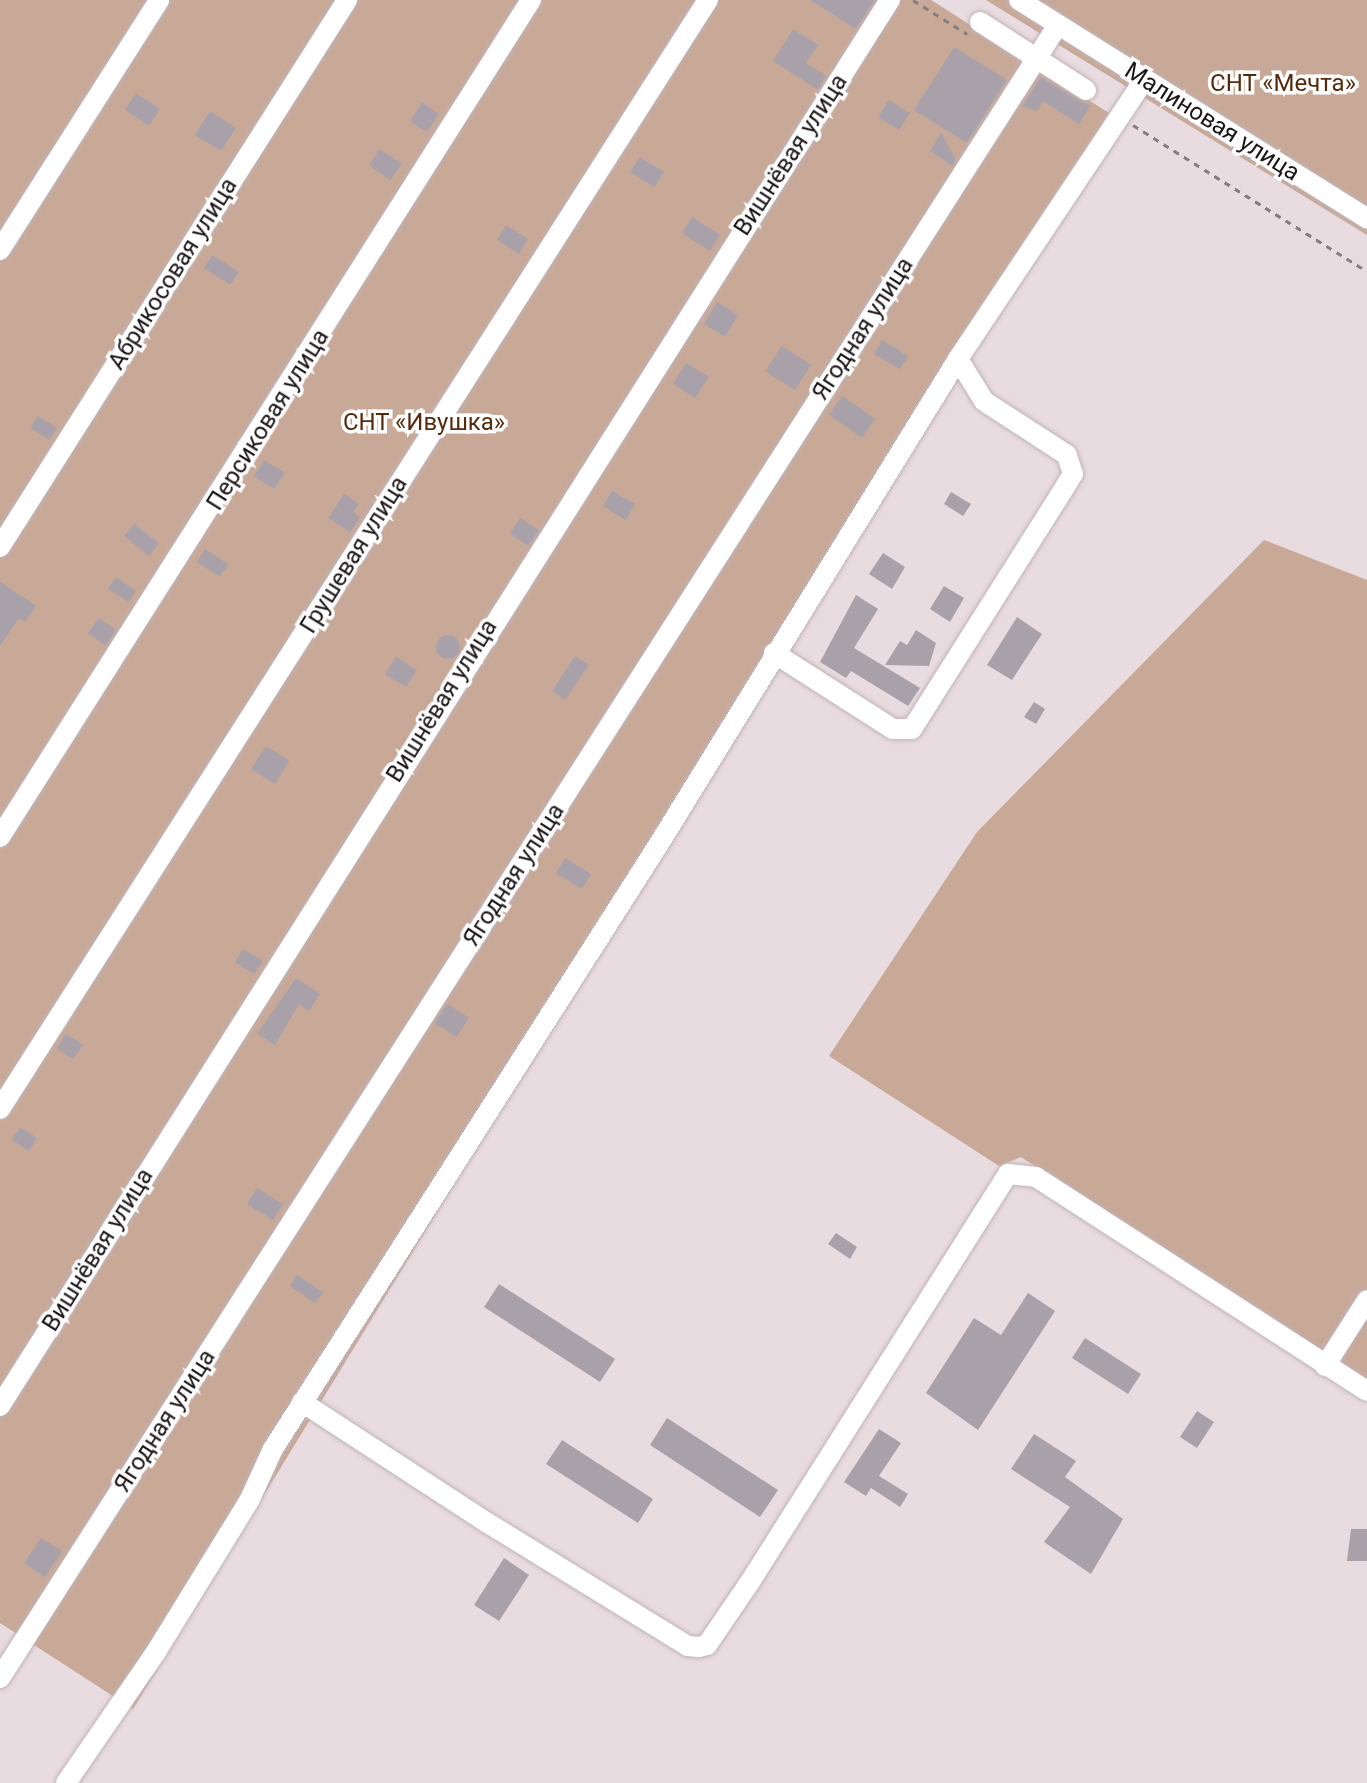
<!DOCTYPE html>
<html>
<head>
<meta charset="utf-8">
<style>
  body { margin:0 }
  #map { position:relative; width:1367px; height:1783px; overflow:hidden; background:#e9dce0; font-family:Roboto,sans-serif }
  div>[style] { position:absolute }
  [style*='--x'] { left:calc(var(--x)*1px); top:calc(var(--y)*1px); width:calc(var(--w)*1px); rotate:calc(var(--a)*1deg) }
  .green>* { inset:0; background:#c8a896 }
  .building>* { inset:0; background:#a9a1aa }
  .round { border-radius:50% }
  .path>* { height:3px; margin-top:-1.5px; transform-origin:0; background:repeating-linear-gradient(90deg,#877d80 0 6px,transparent 0 12px) }
  .roads { filter:drop-shadow(0 0 2px #c1b4b9) drop-shadow(0 0 2px #c1b4b9) }
  .minor>* { height:20px; margin:-10px; padding:0 10px; transform-origin:10px; border-radius:10px; background:#fff }
  span { translate:-50% -50%; white-space:nowrap; text-align:center; line-height:1.15; -webkit-text-stroke:7px #fff; paint-order:stroke }
  .park-label { font-size:24px; color:#562b0b }
  .street-label { font-size:24px; color:#1a1517 }
</style>
</head>
<body>
<div id="map">
  <div class="green">
    <i style="clip-path:polygon(0 0,931px 0,1109px 113px,133px 1709px,0 1623px)"></i>
    <i style="clip-path:polygon(986px 0,1367px 0,1367px 235px)"></i>
    <i style="clip-path:polygon(1264px 540px,1367px 580px,1367px 1384px,1021px 1157px,999px 1166px,829px 1056px,977px 832px)"></i>
  </div>
  <div class="building">
    <i style="clip-path:polygon(810px 0,875px 0,856px 29px)"></i>
    <i style="clip-path:polygon(793px 29px,818px 45px,806px 63px,826px 76px,818px 90px,773px 61px)"></i>
    <i style="clip-path:polygon(954px 47px,1007px 80px,967px 143px,914px 110px)"></i>
    <i style="clip-path:polygon(1041px 77px,1090px 106px,1079px 124px,1043px 101px,1037px 111px,1022px 106px)"></i>
    <i style="clip-path:polygon(136px 93px,160px 109px,149px 126px,125px 110px)"></i>
    <i style="clip-path:polygon(889px 100px,910px 113px,899px 130px,878px 117px)"></i>
    <i style="clip-path:polygon(422px 102px,439px 114px,427px 132px,410px 121px)"></i>
    <i style="clip-path:polygon(210px 111px,236px 128px,221px 151px,195px 135px)"></i>
    <i style="clip-path:polygon(941px 133px,956px 160px,953px 166px,930px 151px)"></i>
    <i style="clip-path:polygon(380px 149px,402px 164px,390px 180px,369px 165px)"></i>
    <i style="clip-path:polygon(640px 157px,664px 172px,654px 187px,630px 172px)"></i>
    <i style="clip-path:polygon(692px 217px,720px 235px,710px 251px,682px 233px)"></i>
    <i style="clip-path:polygon(506px 225px,528px 239px,519px 254px,497px 240px)"></i>
    <i style="clip-path:polygon(212px 255px,239px 272px,230px 285px,204px 268px)"></i>
    <i style="clip-path:polygon(717px 302px,738px 315px,725px 337px,704px 324px)"></i>
    <i style="clip-path:polygon(882px 340px,908px 356px,900px 369px,874px 354px)"></i>
    <i style="clip-path:polygon(782px 346px,811px 365px,795px 390px,765px 371px)"></i>
    <i style="clip-path:polygon(686px 363px,709px 377px,695px 398px,673px 384px)"></i>
    <i style="clip-path:polygon(842px 396px,875px 419px,862px 438px,829px 415px)"></i>
    <i style="clip-path:polygon(38px 416px,57px 428px,49px 440px,30px 428px)"></i>
    <i style="clip-path:polygon(264px 460px,285px 473px,274px 489px,254px 476px)"></i>
    <i style="clip-path:polygon(612px 491px,635px 504px,626px 520px,603px 506px)"></i>
    <i style="clip-path:polygon(951px 492px,971px 504px,963px 516px,944px 504px)"></i>
    <i style="clip-path:polygon(344px 494px,359px 504px,353px 512px,360px 517px,350px 532px,328px 518px)"></i>
    <i style="clip-path:polygon(520px 518px,539px 530px,529px 546px,510px 534px)"></i>
    <i style="clip-path:polygon(134px 524px,159px 543px,149px 556px,124px 536px)"></i>
    <i style="clip-path:polygon(205px 549px,228px 564px,220px 577px,197px 562px)"></i>
    <i style="clip-path:polygon(883px 553px,905px 567px,892px 589px,869px 574px)"></i>
    <i style="clip-path:polygon(116px 577px,136px 591px,129px 602px,108px 589px)"></i>
    <i style="clip-path:polygon(0 582px,36px 606px,25px 622px,19px 618px,0 646px)"></i>
    <i style="clip-path:polygon(944px 586px,964px 598px,950px 622px,930px 609px)"></i>
    <i style="clip-path:polygon(856px 595px,878px 609px,854px 648px,920px 688px,908px 706px,851px 671px,846px 678px,820px 662px)"></i>
    <i style="clip-path:polygon(1017px 617px,1042px 634px,1012px 680px,987px 665px)"></i>
    <i style="clip-path:polygon(99px 618px,116px 630px,106px 646px,88px 633px)"></i>
    <i style="clip-path:polygon(916px 630px,936px 643px,929px 666px,885px 665px,900px 641px,907px 645px)"></i>
    <i class="round" style="left:436px;top:635px;width:24px;height:24px"></i>
    <i style="clip-path:polygon(575px 656px,589px 665px,565px 700px,552px 691px)"></i>
    <i style="clip-path:polygon(396px 657px,417px 670px,406px 687px,385px 674px)"></i>
    <i style="clip-path:polygon(1034px 702px,1045px 709px,1036px 724px,1024px 717px)"></i>
    <i style="clip-path:polygon(266px 746px,289px 761px,275px 784px,251px 769px)"></i>
    <i style="clip-path:polygon(565px 858px,591px 874px,582px 889px,556px 873px)"></i>
    <i style="clip-path:polygon(243px 949px,263px 961px,254px 974px,235px 962px)"></i>
    <i style="clip-path:polygon(296px 978px,320px 994px,309px 1011px,299px 1004px,275px 1045px,257px 1034px)"></i>
    <i style="clip-path:polygon(447px 1004px,469px 1018px,457px 1037px,434px 1023px)"></i>
    <i style="clip-path:polygon(66px 1034px,83px 1045px,73px 1059px,57px 1048px)"></i>
    <i style="clip-path:polygon(20px 1127px,37px 1138px,29px 1151px,12px 1140px)"></i>
    <i style="clip-path:polygon(257px 1188px,283px 1204px,273px 1220px,247px 1204px)"></i>
    <i style="clip-path:polygon(836px 1233px,857px 1247px,850px 1259px,828px 1244px)"></i>
    <i style="clip-path:polygon(297px 1275px,323px 1292px,315px 1303px,290px 1286px)"></i>
    <i style="clip-path:polygon(499px 1284px,615px 1359px,600px 1382px,484px 1307px)"></i>
    <i style="clip-path:polygon(1028px 1293px,1055px 1311px,978px 1430px,926px 1393px,974px 1318px,1001px 1335px)"></i>
    <i style="clip-path:polygon(1085px 1338px,1141px 1374px,1128px 1394px,1072px 1358px)"></i>
    <i style="clip-path:polygon(1197px 1411px,1214px 1422px,1197px 1448px,1180px 1437px)"></i>
    <i style="clip-path:polygon(667px 1418px,778px 1490px,760px 1517px,650px 1445px)"></i>
    <i style="clip-path:polygon(879px 1429px,901px 1443px,879px 1476px,908px 1494px,900px 1507px,871px 1488px,866px 1496px,844px 1482px)"></i>
    <i style="clip-path:polygon(1034px 1434px,1076px 1461px,1065px 1477px,1123px 1519px,1091px 1574px,1044px 1542px,1070px 1507px,1011px 1469px)"></i>
    <i style="clip-path:polygon(562px 1440px,653px 1499px,638px 1523px,546px 1464px)"></i>
    <i style="clip-path:polygon(1351px 1529px,1367px 1529px,1367px 1561px,1347px 1561px)"></i>
    <i style="clip-path:polygon(41px 1538px,62px 1551px,45px 1577px,24px 1563px)"></i>
    <i style="clip-path:polygon(504px 1558px,529px 1575px,499px 1621px,474px 1605px)"></i>
  </div>
  <div class="path">
    <i style="--x:913;--y:0;--w:64;--a:32.2"></i>
    <i style="--x:1133;--y:125;--w:276;--a:32"></i>
  </div>
  <div class="roads">
    <div class="minor">
      <i style="--x:1019;--y:0;--w:411;--a:32.1"></i>
      <i style="--x:980;--y:22;--w:126;--a:32.7"></i>
      <i style="--x:0;--y:250;--w:296;--a:-57.5"></i>
      <i style="--x:0;--y:547;--w:648;--a:-57.61"></i>
      <i style="--x:774;--y:653;--w:141;--a:32.6"></i>
      <i style="--x:893;--y:729;--w:19;--a:0"></i>
      <i style="--x:912;--y:729;--w:289;--a:-57.7"></i>
      <i style="--x:1066;--y:485;--w:13;--a:-58"></i>
      <i style="--x:1073;--y:474;--w:20;--a:-108"></i>
      <i style="--x:1067;--y:455;--w:99;--a:-147"></i>
      <i style="--x:984;--y:401;--w:49;--a:-121.8"></i>
      <i style="--x:0;--y:837;--w:991;--a:-57.61"></i>
      <i style="--x:0;--y:1109;--w:1316;--a:-57.45"></i>
      <i style="--x:1325;--y:1366;--w:78;--a:-57.5"></i>
      <i style="--x:302;--y:1402;--w:225;--a:33.1"></i>
      <i style="--x:491;--y:1525;--w:231;--a:31.6"></i>
      <i style="--x:688;--y:1646;--w:11;--a:5"></i>
      <i style="--x:699;--y:1647;--w:8;--a:-14"></i>
      <i style="--x:707;--y:1645;--w:76;--a:-55.7"></i>
      <i style="--x:750;--y:1582;--w:483;--a:-57.7"></i>
      <i style="--x:1008;--y:1174;--w:28;--a:6"></i>
      <i style="--x:1036;--y:1177;--w:394;--a:32.9"></i>
      <i style="--x:0;--y:1406;--w:1664;--a:-57.67"></i>
      <i style="--x:0;--y:1678;--w:1963;--a:-57.38"></i>
      <i style="--x:66;--y:1783;--w:159;--a:-55.5"></i>
      <i style="--x:156;--y:1652;--w:180;--a:-58.4"></i>
      <i style="--x:250;--y:1499;--w:55;--a:-65.3"></i>
      <i style="--x:273;--y:1449;--w:723;--a:-57.47"></i>
      <i style="--x:662;--y:839;--w:564;--a:-58.34"></i>
      <i style="--x:958;--y:359;--w:335;--a:-56.3"></i>
    </div>
  </div>
  <div class="park-label">
    <span style="left:1283px;top:84px">СНТ «Мечта»</span>
    <span style="left:424px;top:423px">СНТ «Ивушка»</span>
  </div>
  <div class="street-label">
    <span style="left:1212px;top:122px;rotate:32deg">Малиновая улица</span>
    <span style="left:791px;top:155px;rotate:-57deg">Вишнёвая улица</span>
    <span style="left:173px;top:274px;rotate:-58deg">Абрикосовая улица</span>
    <span style="left:863px;top:329px;rotate:-57deg">Ягодная улица</span>
    <span style="left:268px;top:420px;rotate:-58deg">Персиковая улица</span>
    <span style="left:354px;top:555px;rotate:-58deg">Грушевая улица</span>
    <span style="left:442px;top:701px;rotate:-58deg">Вишнёвая улица</span>
    <span style="left:514px;top:875px;rotate:-57deg">Ягодная улица</span>
    <span style="left:98px;top:1250px;rotate:-58deg">Вишнёвая улица</span>
    <span style="left:165px;top:1421px;rotate:-57deg">Ягодная улица</span>
  </div>
</div>
</body>
</html>
